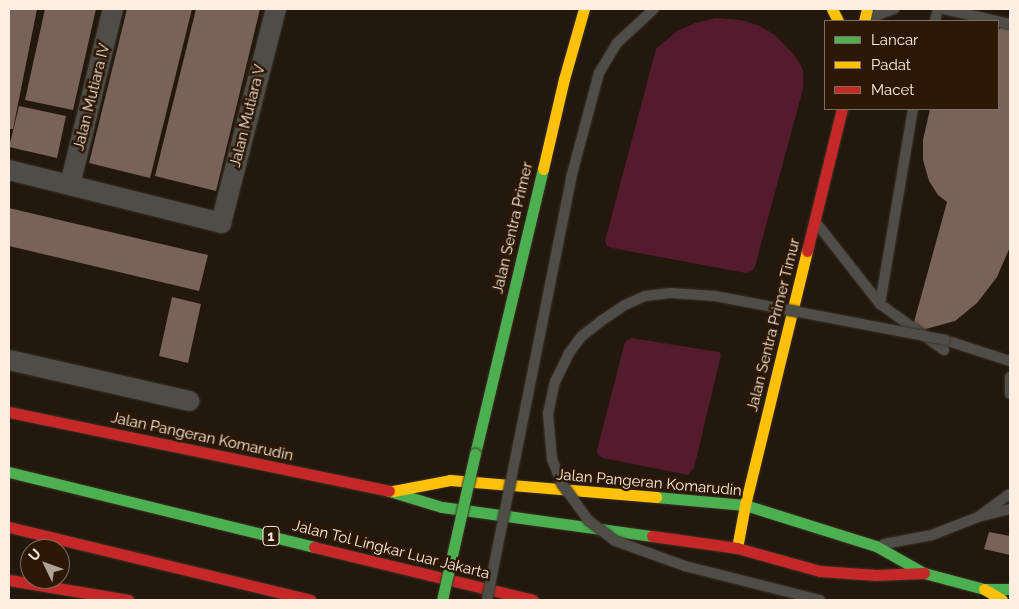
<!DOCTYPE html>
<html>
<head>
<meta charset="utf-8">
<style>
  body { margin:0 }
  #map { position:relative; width:1019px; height:609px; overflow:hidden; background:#23180d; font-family:Raleway,sans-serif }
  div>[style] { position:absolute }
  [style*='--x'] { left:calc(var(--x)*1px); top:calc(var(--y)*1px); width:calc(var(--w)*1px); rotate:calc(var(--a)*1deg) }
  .green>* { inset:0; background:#541b2f }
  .building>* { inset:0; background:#796259 }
  .roads { filter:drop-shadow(0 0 1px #3b3228) drop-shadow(0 0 1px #3b3228) }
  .lane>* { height:10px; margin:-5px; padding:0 5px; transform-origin:5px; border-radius:5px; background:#4f4d47 }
  .street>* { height:20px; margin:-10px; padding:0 10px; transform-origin:10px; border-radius:10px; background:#4f4d47 }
  .fast>* { height:11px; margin:-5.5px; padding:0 5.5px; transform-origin:5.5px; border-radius:5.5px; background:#4caf50 }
  .slow>* { height:11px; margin:-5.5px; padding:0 5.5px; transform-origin:5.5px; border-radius:5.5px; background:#ffc107 }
  .jam>* { height:11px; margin:-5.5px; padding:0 5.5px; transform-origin:5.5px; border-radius:5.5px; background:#c62828 }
  .bridges { filter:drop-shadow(0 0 1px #3b3228) drop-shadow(0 0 1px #3b3228) }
  .lane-bridge>* { height:10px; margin:-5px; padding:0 5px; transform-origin:5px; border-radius:5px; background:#4f4d47 }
  .fast-bridge>* { height:11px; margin:-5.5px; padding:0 5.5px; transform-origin:5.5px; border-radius:5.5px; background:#4caf50 }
  span { translate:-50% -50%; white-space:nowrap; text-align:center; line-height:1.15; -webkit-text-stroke:5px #2c1804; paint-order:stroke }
  .shield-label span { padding:1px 4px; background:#2c1804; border:1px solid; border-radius:4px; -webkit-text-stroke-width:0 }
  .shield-label { font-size:14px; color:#fdeee2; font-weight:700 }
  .street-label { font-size:15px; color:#fdeee2 }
  .frame { position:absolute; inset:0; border:10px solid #fdeee2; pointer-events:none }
  .legend { position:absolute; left:824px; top:20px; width:175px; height:90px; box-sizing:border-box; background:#2c1804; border:1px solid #806e5d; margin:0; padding:6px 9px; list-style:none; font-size:15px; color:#fdeee2 }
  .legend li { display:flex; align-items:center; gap:10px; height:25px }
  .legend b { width:25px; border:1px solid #806e5d }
  .north { position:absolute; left:20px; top:539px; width:50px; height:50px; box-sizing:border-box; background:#2c1804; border:1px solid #806e5d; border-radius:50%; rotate:312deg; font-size:14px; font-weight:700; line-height:20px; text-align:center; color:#fdeee2 }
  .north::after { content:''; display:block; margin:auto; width:18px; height:22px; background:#b1a397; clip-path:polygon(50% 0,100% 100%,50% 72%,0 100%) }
</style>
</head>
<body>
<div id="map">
  <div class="green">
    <i style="clip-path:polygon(716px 18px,740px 20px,758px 25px,775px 35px,796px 57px,803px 70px,803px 89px,755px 266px,752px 271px,746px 273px,612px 248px,607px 246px,605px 241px,656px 49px,677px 31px,695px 23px)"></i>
    <i style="clip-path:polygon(631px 338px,719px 352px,721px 355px,694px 468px,688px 475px,603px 458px,598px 455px,597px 450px,625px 342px)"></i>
  </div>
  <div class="building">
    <i style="clip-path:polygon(9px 9px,37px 9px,13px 129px,9px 129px)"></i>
    <i style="clip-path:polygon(45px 9px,96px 9px,73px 110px,25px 100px)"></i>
    <i style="clip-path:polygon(127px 9px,192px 9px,150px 178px,89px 163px)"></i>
    <i style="clip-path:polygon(196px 9px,260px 9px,216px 191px,155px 176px)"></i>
    <i style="clip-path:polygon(1002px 23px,1010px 28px,1010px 247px,997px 277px,977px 303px,955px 321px,911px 333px,947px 202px,938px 195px,929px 181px,923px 160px,923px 140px,930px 109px,998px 109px,998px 33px)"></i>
    <i style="clip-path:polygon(19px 106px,66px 116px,57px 158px,9px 147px)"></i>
    <i style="clip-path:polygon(9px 208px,208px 255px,199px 291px,9px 246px)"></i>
    <i style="clip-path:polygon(172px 297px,201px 304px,188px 363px,159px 356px)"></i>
    <i style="clip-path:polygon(989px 532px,1010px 536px,1010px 555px,984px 549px)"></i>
  </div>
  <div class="roads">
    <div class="lane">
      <i style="--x:944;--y:9;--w:68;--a:12.8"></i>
      <i style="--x:869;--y:18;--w:27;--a:-20"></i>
      <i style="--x:935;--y:21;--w:12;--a:-76"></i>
      <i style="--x:818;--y:225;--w:100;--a:51.9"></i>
      <i style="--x:880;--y:304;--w:79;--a:35.7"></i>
      <i style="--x:880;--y:304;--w:198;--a:-80.4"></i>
      <i style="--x:945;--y:340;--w:68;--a:17.9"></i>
      <i style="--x:1010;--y:377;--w:17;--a:90"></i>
      <i style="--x:982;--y:514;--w:34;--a:-36"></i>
      <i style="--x:884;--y:544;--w:49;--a:-10.6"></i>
      <i style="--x:932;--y:535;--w:49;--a:-21.4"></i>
      <i style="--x:978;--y:517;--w:33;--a:-14"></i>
    </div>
    <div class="street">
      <i style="--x:9;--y:170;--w:219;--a:14"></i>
      <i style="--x:221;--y:223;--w:221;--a:-75.6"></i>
      <i style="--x:70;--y:185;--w:181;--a:-76.3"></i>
      <i style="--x:9;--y:360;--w:185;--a:12.8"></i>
    </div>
    <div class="fast">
      <i style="--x:475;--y:454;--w:293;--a:-76.6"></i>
      <i style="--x:9;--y:472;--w:314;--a:13.8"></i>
      <i style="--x:389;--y:491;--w:55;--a:16.8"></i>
      <i style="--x:442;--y:507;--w:212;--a:7.9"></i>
      <i style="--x:656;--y:497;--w:89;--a:5.1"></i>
      <i style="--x:745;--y:505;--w:137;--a:17.4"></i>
      <i style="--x:876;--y:546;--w:55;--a:29.4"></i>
      <i style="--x:924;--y:573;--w:62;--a:14.9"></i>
      <i style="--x:984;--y:589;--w:26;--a:0"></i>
    </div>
    <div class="slow">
      <i style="--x:832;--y:9;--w:13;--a:63"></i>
      <i style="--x:864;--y:21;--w:12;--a:-76"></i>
      <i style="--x:543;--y:169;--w:92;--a:-76.9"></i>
      <i style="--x:564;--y:79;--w:73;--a:-74.1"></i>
      <i style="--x:393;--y:491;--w:58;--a:-10.9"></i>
      <i style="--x:450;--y:480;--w:207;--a:4.7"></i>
      <i style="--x:737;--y:548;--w:44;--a:-79.5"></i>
      <i style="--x:745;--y:505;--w:261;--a:-76.3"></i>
      <i style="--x:984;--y:589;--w:21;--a:31"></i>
    </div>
    <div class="jam">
      <i style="--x:807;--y:251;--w:146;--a:-76.2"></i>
      <i style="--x:9;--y:412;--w:388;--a:11.7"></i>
      <i style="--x:9;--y:527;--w:310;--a:13.6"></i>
      <i style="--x:652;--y:536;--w:86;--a:8"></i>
      <i style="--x:737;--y:548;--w:86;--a:15.5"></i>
      <i style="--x:820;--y:571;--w:56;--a:4.1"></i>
      <i style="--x:876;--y:575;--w:48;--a:-2.4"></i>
      <i style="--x:314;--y:547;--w:225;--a:13.6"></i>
      <i style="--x:9;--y:580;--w:121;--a:9.5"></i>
    </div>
  </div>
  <div class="bridges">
    <div class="lane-bridge">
      <i style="--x:487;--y:600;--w:430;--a:-78.7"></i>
      <i style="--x:571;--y:178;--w:109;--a:-75.1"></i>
      <i style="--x:599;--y:73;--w:35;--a:-59"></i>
      <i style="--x:617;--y:43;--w:50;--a:-42.6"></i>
      <i style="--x:820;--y:600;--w:139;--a:-165.9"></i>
      <i style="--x:685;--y:566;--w:74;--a:-160.3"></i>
      <i style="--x:615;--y:541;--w:33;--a:-142"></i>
      <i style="--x:589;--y:521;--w:46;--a:-126.1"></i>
      <i style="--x:562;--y:484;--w:27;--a:-112"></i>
      <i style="--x:552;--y:459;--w:45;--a:-95.1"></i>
      <i style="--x:548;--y:414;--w:33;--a:-78"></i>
      <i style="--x:555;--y:382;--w:32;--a:-64"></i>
      <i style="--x:569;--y:353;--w:21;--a:-53"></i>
      <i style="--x:582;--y:336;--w:24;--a:-38"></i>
      <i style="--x:601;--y:321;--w:29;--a:-34"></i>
      <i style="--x:625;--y:305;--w:22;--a:-24"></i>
      <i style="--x:645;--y:296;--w:25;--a:-7"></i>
      <i style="--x:670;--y:293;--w:45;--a:3.8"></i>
      <i style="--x:715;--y:296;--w:234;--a:10.8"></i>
    </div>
    <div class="fast-bridge">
      <i style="--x:442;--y:600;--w:150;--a:-77.3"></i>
    </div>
  </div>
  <div class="shield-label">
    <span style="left:271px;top:536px">1</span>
  </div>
  <div class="street-label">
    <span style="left:92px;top:97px;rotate:-76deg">Jalan Mutiara IV</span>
    <span style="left:248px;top:116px;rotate:-76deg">Jalan Mutiara V</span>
    <span style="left:513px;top:228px;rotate:-77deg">Jalan Sentra Primer</span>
    <span style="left:774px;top:325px;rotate:-76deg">Jalan Sentra Primer Timur</span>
    <span style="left:202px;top:437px;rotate:12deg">Jalan Pangeran Komarudin</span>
    <span style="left:649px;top:483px;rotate:5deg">Jalan Pangeran Komarudin</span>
    <span style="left:391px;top:550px;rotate:14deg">Jalan Tol Lingkar Luar Jakarta</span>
  </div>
  <div class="frame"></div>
  <ul class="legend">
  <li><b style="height:6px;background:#4caf50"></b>Lancar</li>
  <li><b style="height:6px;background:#ffc107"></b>Padat</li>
  <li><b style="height:6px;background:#c62828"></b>Macet</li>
  </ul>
  <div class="north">U</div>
</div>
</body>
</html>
